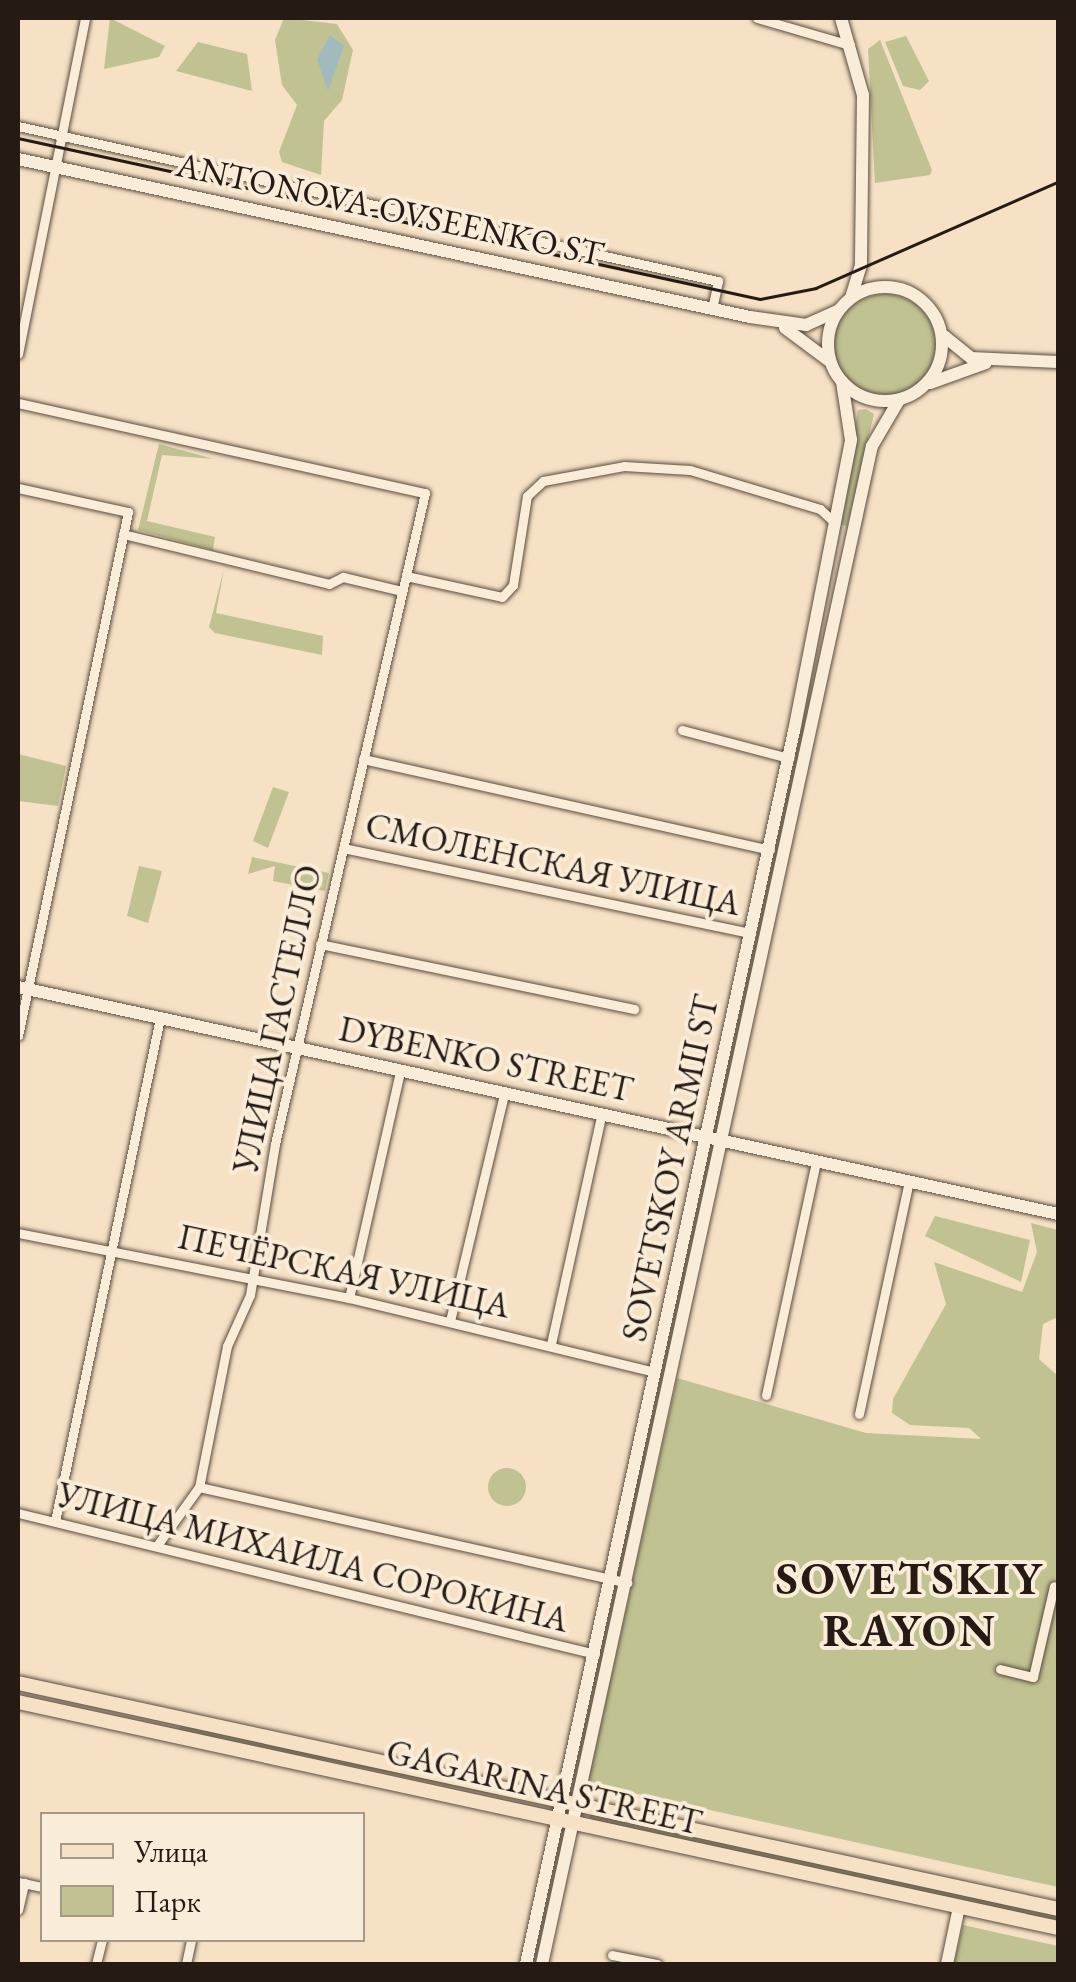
<!DOCTYPE html>
<html>
<head>
<meta charset="utf-8">
<style>
  body { margin:0 }
  #map { position:relative; width:1076px; height:1982px; overflow:hidden; background:#f6e1c4; font-family:"EB Garamond",serif }
  div>[style] { position:absolute }
  [style*='--x'] { left:calc(var(--x)*1px); top:calc(var(--y)*1px); width:calc(var(--w)*1px); rotate:calc(var(--a)*1deg) }
  .green>* { inset:0; background:#c0c291 }
  .round { border-radius:50% }
  .water>* { inset:0; background:#a0bbbd }
  .roads { filter:drop-shadow(0 0 2px #5a4c40) drop-shadow(0 0 2px #5a4c40) }
  .street>* { height:9px; margin:-4.5px; padding:0 4.5px; transform-origin:4.5px; border-radius:4.5px; background:#f9ecd9 }
  .secondary>* { height:12px; margin:-6px; padding:0 6px; transform-origin:6px; border-radius:6px; background:#f9ecd9 }
  .secondary>.ring { margin:-6px; padding:0; box-sizing:content-box; background:none; border:12px solid #f9ecd9; border-radius:50% }
  .primary>* { height:14px; margin:-7px; padding:0 7px; transform-origin:7px; border-radius:7px; background:#f6e1c4 }
  .tram>* { height:2.5px; margin:-1.25px; padding:0 1.25px; transform-origin:1.25px; border-radius:1.25px; background:#261a14 }
  span { translate:-50% -50%; white-space:nowrap; text-align:center; line-height:1.15; -webkit-text-stroke:8px #f9ecd9; paint-order:stroke }
  .street-label { font-size:35px; color:#261a14 }
  .district-label { font-size:45px; color:#261a14; font-weight:700; letter-spacing:2.5px }
  .frame { position:absolute; inset:0; border:20px solid #261a14; pointer-events:none }
  .legend { position:absolute; left:40px; top:1812px; width:325px; height:130px; box-sizing:border-box; background:#f9ecd9; border:2px solid #a5988a; margin:0; padding:12px 18px; list-style:none; font-size:30px; color:#261a14 }
  .legend li { display:flex; align-items:center; gap:20px; height:50px }
  .legend b { width:50px; border:2px solid #a5988a }
</style>
</head>
<body>
<div id="map">
  <div class="green">
    <i style="clip-path:polygon(110px 18px,165px 46px,159px 57px,104px 69px)"></i>
    <i style="clip-path:polygon(284px 18px,337px 24px,353px 50px,342px 100px,324px 121px,321px 175px,282px 162px,279px 152px,297px 105px,282px 85px,275px 40px)"></i>
    <i style="clip-path:polygon(906px 36px,929px 81px,920px 90px,903px 86px,885px 42px)"></i>
    <i style="clip-path:polygon(880px 40px,932px 170px,930px 175px,875px 183px,868px 49px)"></i>
    <i style="clip-path:polygon(198px 42px,247px 54px,252px 91px,176px 71px)"></i>
    <i class="round" style="left:834px;top:294px;width:102px;height:102px"></i>
    <i style="clip-path:polygon(866px 409px,874px 414px,847px 526px,838px 524px,858px 410px)"></i>
    <i style="clip-path:polygon(159px 444px,214px 459px,162px 455px,147px 521px,215px 537px,213px 550px,138px 530px)"></i>
    <i style="clip-path:polygon(224px 569px,216px 613px,323px 636px,322px 655px,215px 633px,209px 627px)"></i>
    <i style="clip-path:polygon(18px 754px,66px 766px,58px 806px,18px 801px)"></i>
    <i style="clip-path:polygon(273px 787px,289px 792px,268px 848px,253px 841px)"></i>
    <i style="clip-path:polygon(252px 857px,329px 873px,325px 891px,273px 881px,275px 866px,248px 874px)"></i>
    <i style="clip-path:polygon(139px 866px,162px 871px,148px 923px,127px 916px)"></i>
    <i style="clip-path:polygon(935px 1216px,1030px 1240px,1021px 1282px,925px 1236px)"></i>
    <i style="clip-path:polygon(1031px 1223px,1058px 1230px,1058px 1317px,1043px 1324px,1039px 1359px,1058px 1376px,1058px 1887px,588px 1783px,677px 1378px,866px 1433px,981px 1439px,969px 1428px,910px 1425px,892px 1413px,893px 1399px,946px 1304px,934px 1262px,1022px 1292px,1037px 1252px)"></i>
    <i class="round" style="left:488px;top:1468px;width:38px;height:38px"></i>
    <i style="clip-path:polygon(181px 1725px,499px 1793px,499px 1796px,179px 1730px)"></i>
    <i style="clip-path:polygon(590px 1814px,1058px 1914px,1058px 1921px,589px 1820px)"></i>
    <i style="clip-path:polygon(963px 1925px,1058px 1946px,1058px 1964px,954px 1964px)"></i>
  </div>
  <div class="water">
    <i style="clip-path:polygon(330px 35px,344px 46px,328px 91px,317px 59px)"></i>
  </div>
  <div class="roads">
    <div class="street">
      <i style="--x:757;--y:18;--w:97;--a:16.2"></i>
      <i style="--x:18;--y:126;--w:717;--a:12.49"></i>
      <i style="--x:718;--y:281;--w:29;--a:102"></i>
      <i style="--x:18;--y:354;--w:343;--a:-78.7"></i>
      <i style="--x:18;--y:403;--w:417;--a:12.5"></i>
      <i style="--x:425;--y:493;--w:668;--a:102.98"></i>
      <i style="--x:275;--y:1144;--w:153;--a:99.4"></i>
      <i style="--x:250;--y:1295;--w:56;--a:114.3"></i>
      <i style="--x:227;--y:1346;--w:144;--a:101.2"></i>
      <i style="--x:199;--y:1487;--w:70;--a:125.7"></i>
      <i style="--x:18;--y:488;--w:113;--a:12.3"></i>
      <i style="--x:128;--y:512;--w:535;--a:101.86"></i>
      <i style="--x:123;--y:534;--w:212;--a:13.6"></i>
      <i style="--x:329;--y:584;--w:16;--a:-27"></i>
      <i style="--x:343;--y:577;--w:61;--a:13.3"></i>
      <i style="--x:406;--y:576;--w:98;--a:12.3"></i>
      <i style="--x:502;--y:597;--w:16;--a:-47"></i>
      <i style="--x:513;--y:585;--w:90;--a:-81.1"></i>
      <i style="--x:527;--y:496;--w:22;--a:-43"></i>
      <i style="--x:543;--y:481;--w:82;--a:-10.5"></i>
      <i style="--x:624;--y:466;--w:66;--a:3.5"></i>
      <i style="--x:690;--y:470;--w:136;--a:16.7"></i>
      <i style="--x:820;--y:509;--w:21;--a:43"></i>
      <i style="--x:682;--y:730;--w:111;--a:14.7"></i>
      <i style="--x:363;--y:759;--w:417;--a:12.6"></i>
      <i style="--x:343;--y:848;--w:417;--a:11.8"></i>
      <i style="--x:320;--y:944;--w:321;--a:11.7"></i>
      <i style="--x:18;--y:1233;--w:337;--a:11.1"></i>
      <i style="--x:349;--y:1298;--w:315;--a:13.6"></i>
      <i style="--x:349;--y:1298;--w:233;--a:-77.3"></i>
      <i style="--x:450;--y:1321;--w:233;--a:-76.6"></i>
      <i style="--x:551;--y:1344;--w:233;--a:-77.6"></i>
      <i style="--x:766;--y:1395;--w:239;--a:-77.9"></i>
      <i style="--x:859;--y:1414;--w:238;--a:-77.9"></i>
      <i style="--x:199;--y:1487;--w:439;--a:12.6"></i>
      <i style="--x:18;--y:1513;--w:594;--a:13.73"></i>
      <i style="--x:55;--y:1521;--w:514;--a:-78.21"></i>
      <i style="--x:1000;--y:1669;--w:34;--a:14"></i>
      <i style="--x:1033;--y:1677;--w:93;--a:-77"></i>
      <i style="--x:18;--y:1882;--w:25;--a:12"></i>
      <i style="--x:18;--y:1910;--w:28;--a:-77"></i>
      <i style="--x:612;--y:1955;--w:46;--a:11.3"></i>
      <i style="--x:96;--y:1964;--w:25;--a:-76"></i>
      <i style="--x:186;--y:1964;--w:25;--a:-78"></i>
    </div>
    <div class="secondary">
      <i style="--x:841;--y:18;--w:80;--a:74.1"></i>
      <i style="--x:863;--y:95;--w:170;--a:90.7"></i>
      <i style="--x:861;--y:265;--w:34;--a:107"></i>
      <i style="--x:18;--y:159;--w:749;--a:12.18"></i>
      <i style="--x:750;--y:317;--w:57;--a:8.1"></i>
      <i style="--x:806;--y:325;--w:35;--a:-24"></i>
      <i class="ring" style="left:828px;top:287px;width:102px;height:102px"></i>
      <i style="--x:785;--y:328;--w:54;--a:36.7"></i>
      <i style="--x:944;--y:336;--w:35;--a:39"></i>
      <i style="--x:971;--y:358;--w:87;--a:2.6"></i>
      <i style="--x:930;--y:383;--w:59;--a:-19.7"></i>
      <i style="--x:18;--y:987;--w:1064;--a:12.31"></i>
      <i style="--x:526;--y:1964;--w:1262;--a:-77.74"></i>
      <i style="--x:794;--y:731;--w:297;--a:-78.9"></i>
      <i style="--x:851;--y:440;--w:59;--a:-98.8"></i>
      <i style="--x:542;--y:1964;--w:1553;--a:-77.74"></i>
      <i style="--x:872;--y:446;--w:53;--a:-59.6"></i>
      <i style="--x:947;--y:1964;--w:58;--a:-78.1"></i>
    </div>
    <div class="primary">
      <i style="--x:18;--y:1683;--w:1064;--a:12.26"></i>
      <i style="--x:18;--y:1702;--w:1064;--a:12.26"></i>
    </div>
  </div>
  <div class="tram">
    <i style="--x:18;--y:138;--w:759;--a:12.24"></i>
    <i style="--x:760;--y:299;--w:57;--a:-11.1"></i>
    <i style="--x:816;--y:288;--w:264;--a:-23.7"></i>
  </div>
  <div class="street-label">
    <span style="left:390px;top:209px;rotate:12deg">ANTONOVA-OVSEENKO ST</span>
    <span style="left:553px;top:864px;rotate:12deg">СМОЛЕНСКАЯ УЛИЦА</span>
    <span style="left:277px;top:1019px;rotate:-78deg">УЛИЦА ГАСТЕЛЛО</span>
    <span style="left:486px;top:1059px;rotate:12deg">DYBENKO STREET</span>
    <span style="left:670px;top:1168px;rotate:-78deg">SOVETSKOY ARMII ST</span>
    <span style="left:344px;top:1271px;rotate:12deg">ПЕЧЁРСКАЯ УЛИЦА</span>
    <span style="left:313px;top:1557px;rotate:14deg">УЛИЦА МИХАИЛА СОРОКИНА</span>
    <span style="left:544px;top:1787px;rotate:13deg">GAGARINA STREET</span>
  </div>
  <div class="district-label">
    <span style="left:910px;top:1605px">SOVETSKIY<br>RAYON</span>
  </div>
  <div class="frame"></div>
  <ul class="legend">
  <li><b style="height:12px;background:#f6e1c4"></b>Улица</li>
  <li><b style="height:28px;background:#c0c291"></b>Парк</li>
  </ul>
</div>
</body>
</html>
